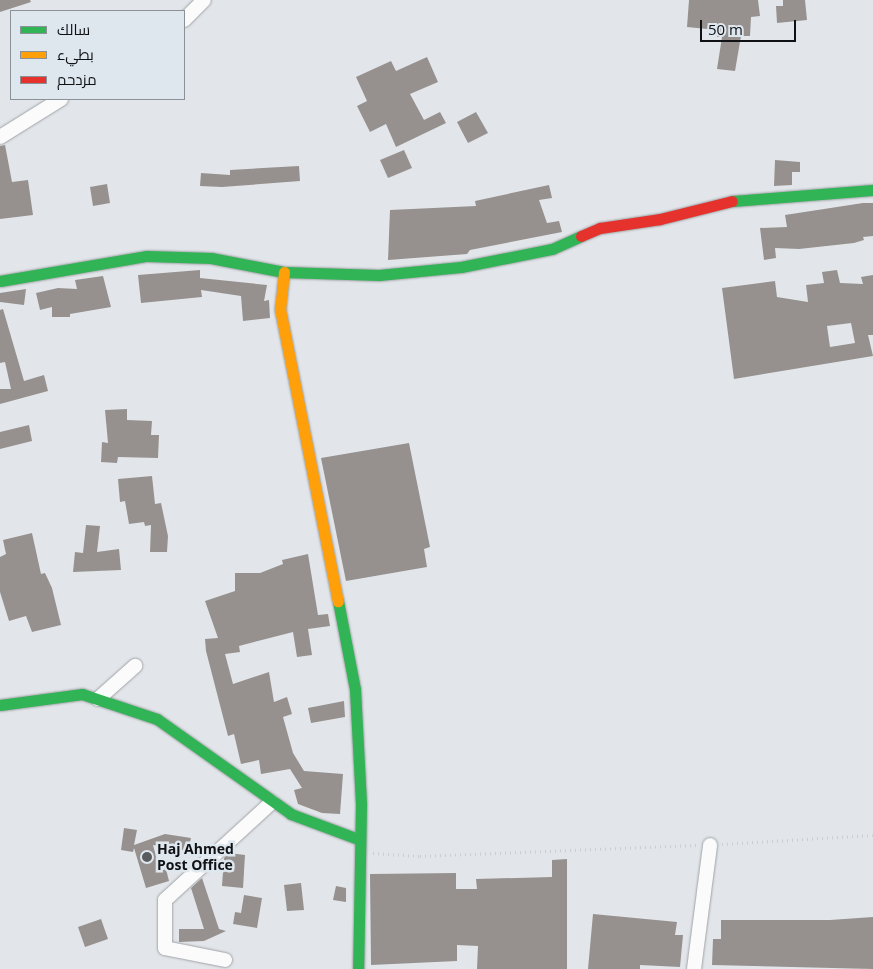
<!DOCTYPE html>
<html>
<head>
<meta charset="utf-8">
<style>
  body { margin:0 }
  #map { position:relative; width:873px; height:969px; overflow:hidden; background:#e2e6ea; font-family:"Open Sans",Cairo,sans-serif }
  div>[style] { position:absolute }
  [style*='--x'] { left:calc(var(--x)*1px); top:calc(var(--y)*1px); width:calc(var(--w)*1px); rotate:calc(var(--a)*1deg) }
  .building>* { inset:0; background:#96918e }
  .path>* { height:2.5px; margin-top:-1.25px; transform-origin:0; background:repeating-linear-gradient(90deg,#cccdcf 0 1px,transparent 0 5px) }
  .roads { filter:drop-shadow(0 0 1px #a0a3a6) drop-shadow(0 0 1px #a0a3a6) }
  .street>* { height:14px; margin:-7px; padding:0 7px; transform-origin:7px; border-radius:7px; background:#fbfbfc }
  .fast>* { height:11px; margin:-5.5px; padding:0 5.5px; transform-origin:5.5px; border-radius:5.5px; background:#30b455 }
  .slow>* { height:11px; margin:-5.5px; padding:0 5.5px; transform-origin:5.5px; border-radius:5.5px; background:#ff9f0a }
  .jam>* { height:11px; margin:-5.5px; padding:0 5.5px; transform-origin:5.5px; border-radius:5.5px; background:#e5322d }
  .dots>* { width:14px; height:14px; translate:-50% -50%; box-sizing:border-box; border:2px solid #dee6ee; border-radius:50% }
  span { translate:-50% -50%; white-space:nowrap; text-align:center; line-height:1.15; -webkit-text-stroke:5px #dee6ee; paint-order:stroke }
  .poi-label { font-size:14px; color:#0f1114; font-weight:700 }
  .left { translate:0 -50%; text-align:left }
  .legend { position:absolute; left:10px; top:10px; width:175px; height:90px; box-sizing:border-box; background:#dee6ee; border:1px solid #8b9197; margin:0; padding:6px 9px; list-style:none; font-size:15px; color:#0f1114 }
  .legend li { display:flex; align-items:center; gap:10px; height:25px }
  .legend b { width:25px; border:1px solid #8b9197 }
  .scale { position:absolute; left:700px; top:20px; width:96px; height:22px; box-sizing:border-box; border:2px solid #0f1114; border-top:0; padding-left:6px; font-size:15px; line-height:18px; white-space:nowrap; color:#0f1114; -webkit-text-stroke:4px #dee6ee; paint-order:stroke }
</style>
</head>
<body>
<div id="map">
  <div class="building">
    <i style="clip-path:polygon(0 0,30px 0,31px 2px,0 12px)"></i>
    <i style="clip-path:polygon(689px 0,758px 0,760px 16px,751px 17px,750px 36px,741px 36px,735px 71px,717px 69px,722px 37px,717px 37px,717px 30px,687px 27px)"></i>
    <i style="clip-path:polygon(783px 0,805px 0,807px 20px,777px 23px,776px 6px,783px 6px)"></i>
    <i style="clip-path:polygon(427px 57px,438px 82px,410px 94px,424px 120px,440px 112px,446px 123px,396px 147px,386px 124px,370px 132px,357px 106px,367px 101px,356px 77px,391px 61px,396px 71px)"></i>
    <i style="clip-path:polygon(476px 112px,488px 133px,468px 143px,457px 122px)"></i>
    <i style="clip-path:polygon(5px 145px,12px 182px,28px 180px,33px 215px,0 219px,0 146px)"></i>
    <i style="clip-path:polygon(404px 150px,412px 168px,388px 178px,380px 160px)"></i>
    <i style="clip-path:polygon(775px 160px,800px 162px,800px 172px,792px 172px,792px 185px,774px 186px)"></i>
    <i style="clip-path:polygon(299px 166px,300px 181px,222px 187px,200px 186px,201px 173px,230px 175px,230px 170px)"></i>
    <i style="clip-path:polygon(107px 184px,110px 203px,93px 206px,90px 187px)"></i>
    <i style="clip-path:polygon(549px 185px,552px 198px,539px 200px,547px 223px,559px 221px,562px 232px,470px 250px,467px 254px,388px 260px,390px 210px,476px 206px,475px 201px)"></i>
    <i style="clip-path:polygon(863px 203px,873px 203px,873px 236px,863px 237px,864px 240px,854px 243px,799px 249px,775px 248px,776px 258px,764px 260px,760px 228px,787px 227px,785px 215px)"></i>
    <i style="clip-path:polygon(200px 270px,200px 278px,267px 285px,264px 301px,269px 300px,270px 318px,243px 321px,241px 296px,201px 290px,202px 297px,141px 303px,138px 275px)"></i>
    <i style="clip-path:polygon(evenodd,837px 270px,840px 283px,863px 284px,861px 277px,873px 275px,873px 335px,868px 335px,873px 356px,734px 379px,722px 288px,775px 281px,777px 297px,808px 302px,806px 285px,824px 283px,822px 272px,837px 270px,851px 323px,855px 343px,830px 347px,827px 326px,851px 323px)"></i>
    <i style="clip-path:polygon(103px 276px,111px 307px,70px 314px,70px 317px,52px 317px,52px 307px,40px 310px,36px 293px,58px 288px,77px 289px,75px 280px)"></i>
    <i style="clip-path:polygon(26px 289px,24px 305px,0 302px,0 293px)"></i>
    <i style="clip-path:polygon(3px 309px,24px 381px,44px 375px,48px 391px,0 404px,0 389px,11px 389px,5px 362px,0 363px,0 310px)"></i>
    <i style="clip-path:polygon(127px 409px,127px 420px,152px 421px,151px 435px,159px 435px,158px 458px,118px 457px,117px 463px,101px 462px,102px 442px,108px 443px,105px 410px)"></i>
    <i style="clip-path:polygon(29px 425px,32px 441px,0 449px,0 432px)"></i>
    <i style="clip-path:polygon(409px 443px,430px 547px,424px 549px,427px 567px,346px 581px,321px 458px)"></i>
    <i style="clip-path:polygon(152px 476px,155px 504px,161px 503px,168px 536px,167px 552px,150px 552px,151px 525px,145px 526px,144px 522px,129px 524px,125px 501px,120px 502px,118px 479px)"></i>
    <i style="clip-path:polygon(86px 525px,100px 526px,97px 552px,119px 549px,121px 570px,73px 572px,75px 552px,83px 553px)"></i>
    <i style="clip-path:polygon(32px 533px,41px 574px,45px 573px,52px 588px,61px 625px,32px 632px,26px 616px,9px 621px,0 592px,0 557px,6px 554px,3px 540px)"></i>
    <i style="clip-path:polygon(308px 554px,318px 615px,328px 614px,330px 626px,308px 629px,312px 655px,297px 657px,293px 632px,239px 646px,240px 652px,225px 654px,233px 684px,269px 672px,274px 702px,287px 697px,292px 714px,283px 717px,293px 753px,304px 771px,343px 774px,340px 814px,322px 813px,298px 804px,294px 790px,302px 788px,290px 769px,261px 774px,259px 760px,241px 764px,234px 734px,228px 736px,206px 651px,205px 639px,218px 638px,205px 601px,235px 591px,235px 573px,260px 573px,283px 564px,282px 560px)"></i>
    <i style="clip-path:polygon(344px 701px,345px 717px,311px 723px,308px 708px)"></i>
    <i style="clip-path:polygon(124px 828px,137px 830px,134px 845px,165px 834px,191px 838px,188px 851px,153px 845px,160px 871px,166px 869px,169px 881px,146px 888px,134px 848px,133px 852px,121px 850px)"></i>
    <i style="clip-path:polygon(229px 853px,245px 855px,243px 888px,222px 886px,224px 858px)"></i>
    <i style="clip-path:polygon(567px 859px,567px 969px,477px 969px,478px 946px,457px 945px,457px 961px,371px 965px,370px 874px,456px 873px,456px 889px,477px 889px,476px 879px,552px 877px,552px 860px)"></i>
    <i style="clip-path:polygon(202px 878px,219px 929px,226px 931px,204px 941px,179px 942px,179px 929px,204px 929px,191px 888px)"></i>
    <i style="clip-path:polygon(301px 883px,304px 910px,287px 911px,284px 885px)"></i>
    <i style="clip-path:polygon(336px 886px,346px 888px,346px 902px,333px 900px)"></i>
    <i style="clip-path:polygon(244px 895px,262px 898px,257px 928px,233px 924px,235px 912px,241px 913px)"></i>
    <i style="clip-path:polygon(593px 914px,677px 922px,675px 935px,683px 935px,680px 967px,640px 965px,640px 969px,588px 969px)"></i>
    <i style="clip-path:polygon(873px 917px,873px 969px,712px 965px,713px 939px,721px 939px,721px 920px,830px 920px)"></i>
    <i style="clip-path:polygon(101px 919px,108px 939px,85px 947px,78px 927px)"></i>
  </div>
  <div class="path">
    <i style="--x:722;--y:844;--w:151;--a:-3.4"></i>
    <i style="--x:373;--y:853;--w:47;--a:3.7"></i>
    <i style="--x:420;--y:856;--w:277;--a:-2.3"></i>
  </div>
  <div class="roads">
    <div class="street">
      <i style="--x:184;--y:20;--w:28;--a:-45"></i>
      <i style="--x:0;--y:137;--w:72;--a:-31.9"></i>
      <i style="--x:98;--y:699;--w:50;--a:-41.7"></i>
      <i style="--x:225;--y:960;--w:61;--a:-168.7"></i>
      <i style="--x:165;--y:948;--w:48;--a:-90"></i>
      <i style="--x:165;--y:900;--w:145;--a:-42.5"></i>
      <i style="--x:694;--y:969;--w:125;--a:-82.6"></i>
    </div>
    <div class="fast">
      <i style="--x:732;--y:201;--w:141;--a:-4.5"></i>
      <i style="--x:0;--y:281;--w:149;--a:-9.7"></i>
      <i style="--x:147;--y:256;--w:64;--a:1.8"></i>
      <i style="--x:211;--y:258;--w:74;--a:10.9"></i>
      <i style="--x:284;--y:272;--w:95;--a:1.8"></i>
      <i style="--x:379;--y:275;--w:82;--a:-5.6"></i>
      <i style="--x:461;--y:267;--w:93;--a:-11.2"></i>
      <i style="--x:552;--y:249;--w:32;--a:-24"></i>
      <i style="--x:338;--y:601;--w:90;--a:79.1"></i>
      <i style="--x:355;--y:689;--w:116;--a:87"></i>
      <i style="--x:361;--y:805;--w:164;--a:91"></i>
      <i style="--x:0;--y:705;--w:83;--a:-7.6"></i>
      <i style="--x:82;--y:694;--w:79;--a:18.4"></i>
      <i style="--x:157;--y:719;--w:164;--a:35.3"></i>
      <i style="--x:291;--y:814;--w:72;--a:20.5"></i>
    </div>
    <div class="slow">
      <i style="--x:284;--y:272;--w:37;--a:96"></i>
      <i style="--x:280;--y:309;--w:298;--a:78.8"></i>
    </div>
    <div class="jam">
      <i style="--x:581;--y:236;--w:21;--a:-23"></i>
      <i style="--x:600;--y:228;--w:61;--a:-8.5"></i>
      <i style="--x:660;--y:219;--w:74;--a:-14"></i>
    </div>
  </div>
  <div class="dots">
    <i style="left:147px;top:857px;background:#595c5f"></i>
  </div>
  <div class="poi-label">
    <span class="left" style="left:157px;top:857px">Haj Ahmed<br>Post Office</span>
  </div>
  <ul class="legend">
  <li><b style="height:6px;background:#30b455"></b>سالك</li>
  <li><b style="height:6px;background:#ff9f0a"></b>بطيء</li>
  <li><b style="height:6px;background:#e5322d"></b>مزدحم</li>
  </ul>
  <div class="scale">50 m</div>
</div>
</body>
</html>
